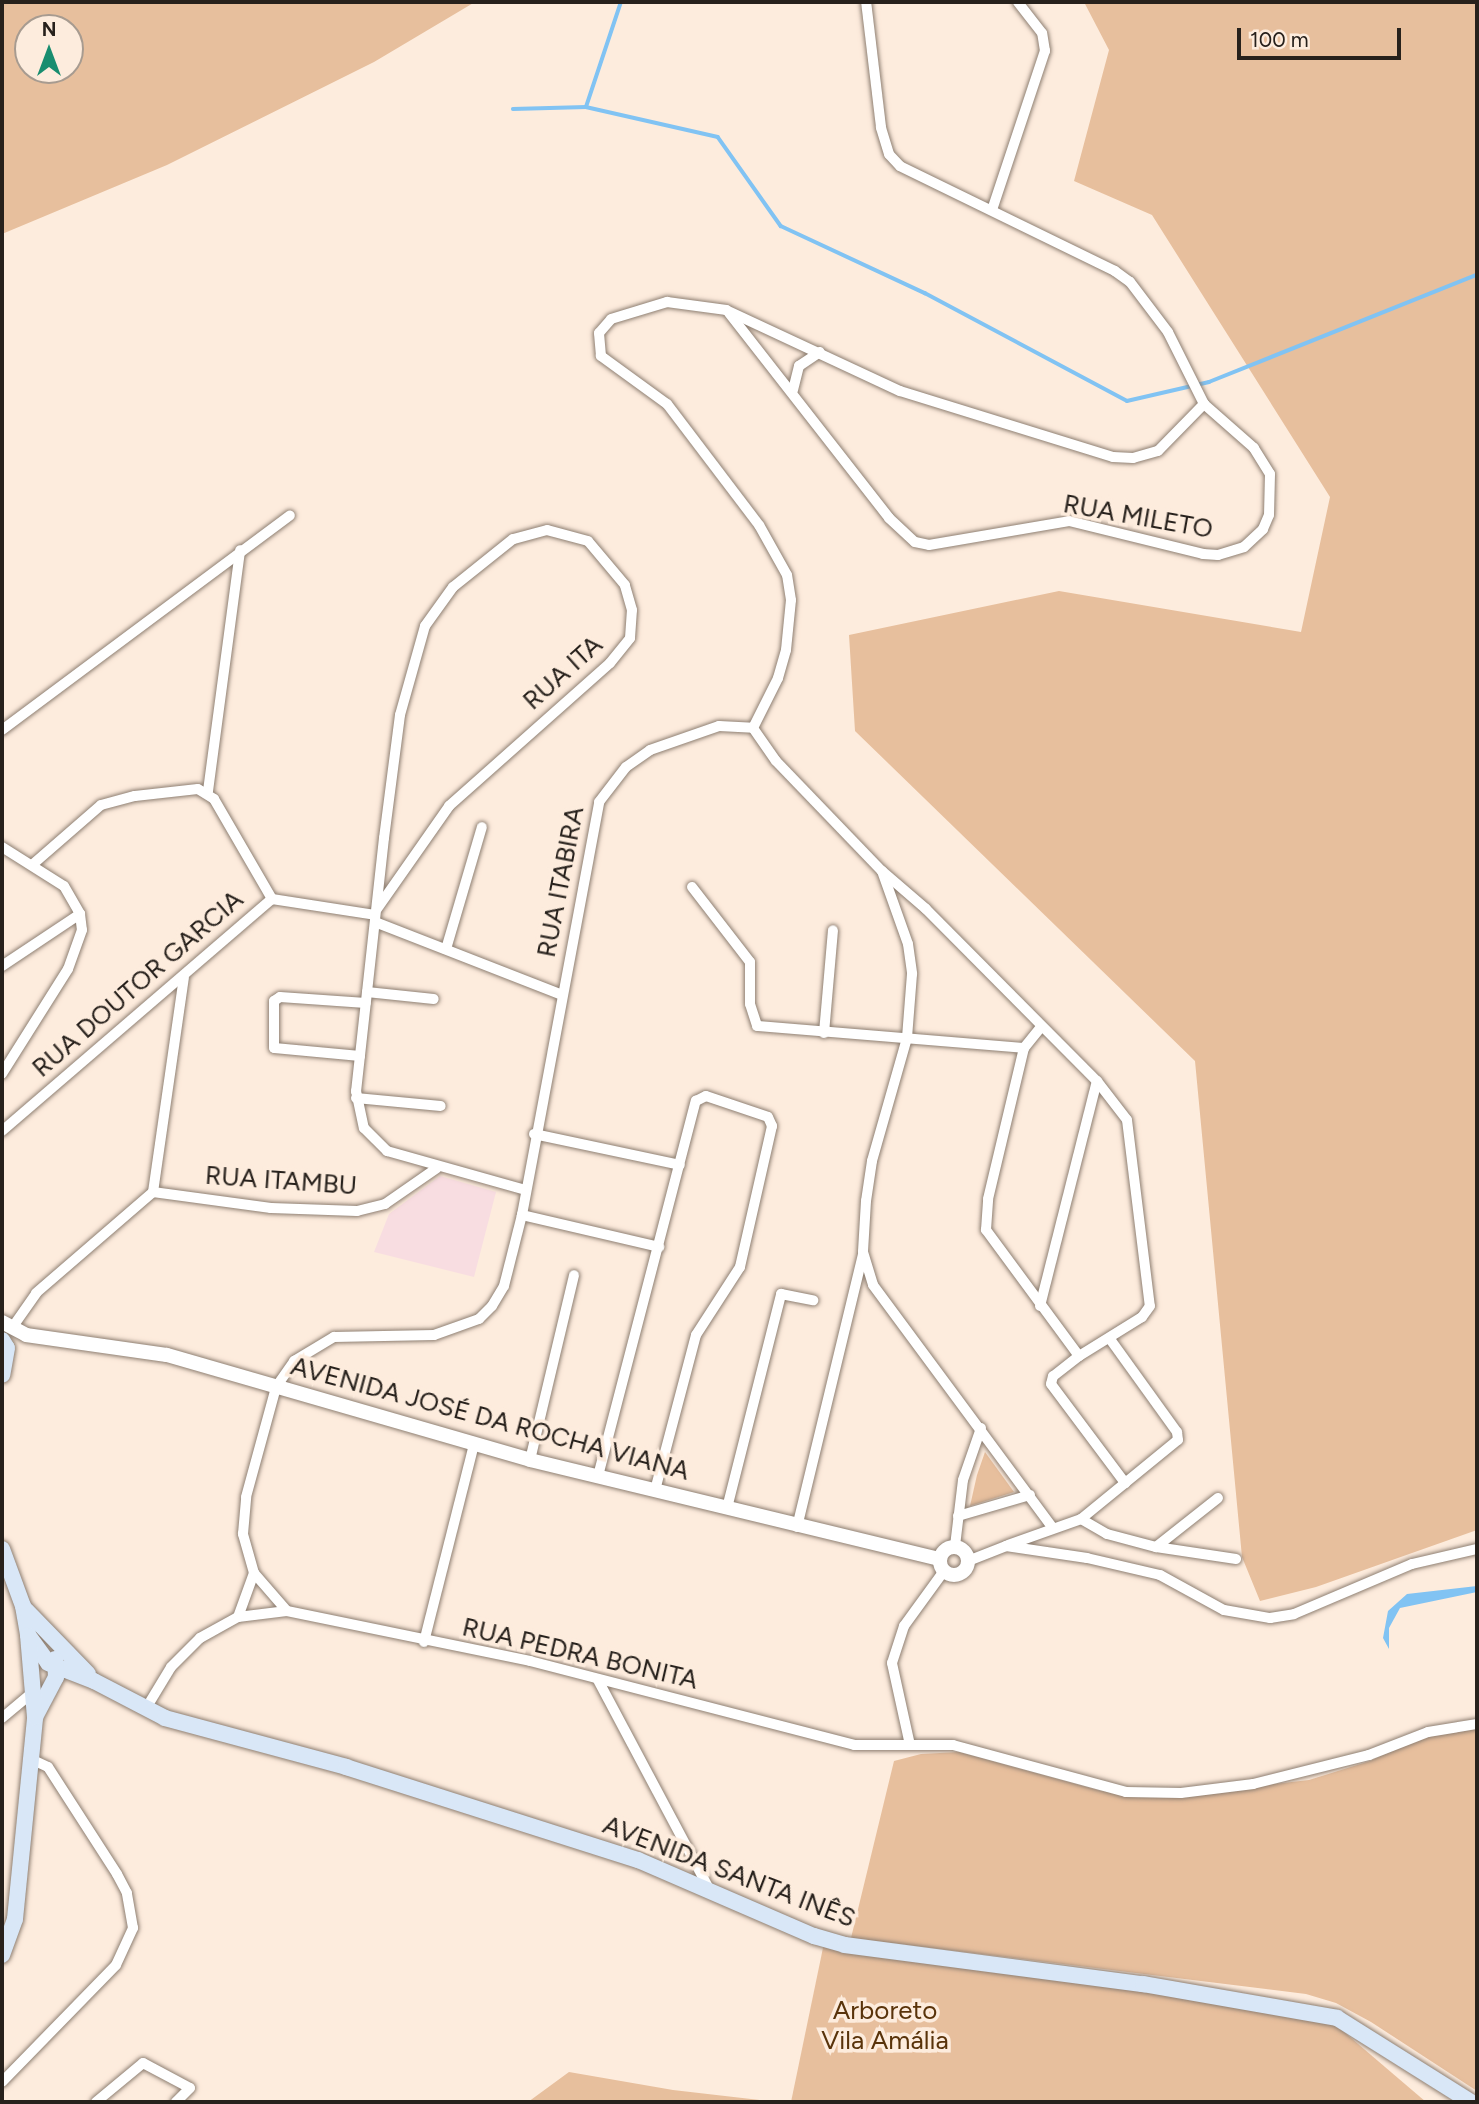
<!DOCTYPE html>
<html>
<head>
<meta charset="utf-8">
<style>
  body { margin:0 }
  #map { position:relative; width:1479px; height:2104px; overflow:hidden; background:#fdecdd; font-family:Figtree,sans-serif }
  div>[style] { position:absolute }
  [style*='--x'] { left:calc(var(--x)*1px); top:calc(var(--y)*1px); width:calc(var(--w)*1px); rotate:calc(var(--a)*1deg) }
  .education>* { inset:0; background:#f8dde1 }
  .green>* { inset:0; background:#e7bf9d }
  .water>* { inset:0; background:#81c3f3 }
  .stream>* { height:3.5px; margin:-1.75px; padding:0 1.75px; transform-origin:1.75px; border-radius:1.75px; background:#81c3f3 }
  .roads { filter:drop-shadow(0 0 2px #8e7f72) drop-shadow(0 0 2px #8e7f72) }
  .minor>* { height:10px; margin:-5px; padding:0 5px; transform-origin:5px; border-radius:5px; background:#fff }
  .tertiary>* { height:14px; margin:-7px; padding:0 7px; transform-origin:7px; border-radius:7px; background:#fff }
  .tertiary>.ring { margin:-7px; padding:0; box-sizing:content-box; background:none; border:14px solid #fff; border-radius:50% }
  .secondary>* { height:16px; margin:-8px; padding:0 8px; transform-origin:8px; border-radius:8px; background:#d9e7f7 }
  span { translate:-50% -50%; white-space:nowrap; text-align:center; line-height:1.15; -webkit-text-stroke:7px #fdecdd; paint-order:stroke }
  .street-label { font-size:26px; color:#27211c }
  .park-label { font-size:26px; color:#59330a }
  .frame { position:absolute; inset:0; border:4px solid #27211c; pointer-events:none }
  .north { position:absolute; left:14px; top:14px; width:70px; height:70px; box-sizing:border-box; background:#fdecdd; border:2px solid #a79b90; border-radius:50%; rotate:0deg; font-size:19px; font-weight:700; line-height:28px; text-align:center; color:#27211c }
  .north::after { content:''; display:block; margin:auto; width:24px; height:32px; background:#198d6f; clip-path:polygon(50% 0,100% 100%,50% 72%,0 100%) }
  .scale { position:absolute; left:1237px; top:28px; width:164px; height:32px; box-sizing:border-box; border:4px solid #27211c; border-top:0; padding-left:9px; font-size:21px; line-height:24px; white-space:nowrap; color:#27211c; -webkit-text-stroke:5px #fdecdd; paint-order:stroke }
</style>
</head>
<body>
<div id="map">
  <div class="education">
    <i style="clip-path:polygon(440px 1176px,496px 1192px,474px 1277px,374px 1252px,389px 1214px)"></i>
  </div>
  <div class="green">
    <i style="clip-path:polygon(evenodd,2px 2px,475px 2px,374px 62px,167px 165px,2px 234px,2px 2px,70px 28px,70px 70px,28px 70px,28px 28px,70px 28px)"></i>
    <i style="clip-path:polygon(1084px 2px,1477px 2px,1477px 1530px,1316px 1587px,1260px 1601px,1242px 1557px,1195px 1061px,855px 731px,849px 635px,1059px 591px,1301px 632px,1330px 497px,1152px 215px,1074px 181px,1109px 50px)"></i>
    <i style="clip-path:polygon(985px 1452px,1014px 1492px,970px 1506px,977px 1475px)"></i>
    <i style="clip-path:polygon(1477px 1729px,1477px 2091px,1371px 2022px,1336px 2003px,1306px 1994px,851px 1938px,894px 1761px,921px 1754px,959px 1752px,1101px 1791px,1160px 1797px,1309px 1780px,1370px 1761px,1421px 1738px)"></i>
    <i style="clip-path:polygon(824px 1943px,1330px 2020px,1426px 2102px,791px 2102px)"></i>
    <i style="clip-path:polygon(569px 2072px,673px 2090px,777px 2102px,528px 2102px)"></i>
  </div>
  <div class="water">
    <i style="clip-path:polygon(1477px 1586px,1477px 1592px,1400px 1608px,1389px 1628px,1389px 1649px,1383px 1638px,1388px 1611px,1407px 1594px)"></i>
  </div>
  <div class="stream">
    <i style="--x:586;--y:107;--w:111;--a:-71.6"></i>
    <i style="--x:513;--y:109;--w:73;--a:-1.6"></i>
    <i style="--x:586;--y:107;--w:135;--a:12.8"></i>
    <i style="--x:718;--y:137;--w:109;--a:54.7"></i>
    <i style="--x:781;--y:226;--w:159;--a:25"></i>
    <i style="--x:925;--y:293;--w:229;--a:28.1"></i>
    <i style="--x:1127;--y:401;--w:84;--a:-13"></i>
    <i style="--x:1209;--y:382;--w:289;--a:-21.8"></i>
  </div>
  <div class="roads">
    <div class="minor">
      <i style="--x:992;--y:210;--w:168;--a:-71.6"></i>
      <i style="--x:1045;--y:51;--w:18;--a:-99"></i>
      <i style="--x:1042;--y:33;--w:39;--a:-128"></i>
      <i style="--x:729;--y:313;--w:260;--a:52"></i>
      <i style="--x:889;--y:518;--w:35;--a:43"></i>
      <i style="--x:915;--y:542;--w:14;--a:12"></i>
      <i style="--x:929;--y:545;--w:142;--a:-9.7"></i>
      <i style="--x:1069;--y:521;--w:138;--a:13.8"></i>
      <i style="--x:1203;--y:554;--w:15;--a:4"></i>
      <i style="--x:1218;--y:555;--w:27;--a:-17"></i>
      <i style="--x:1244;--y:547;--w:26;--a:-43"></i>
      <i style="--x:1263;--y:529;--w:15;--a:-67"></i>
      <i style="--x:1269;--y:515;--w:41;--a:-88.6"></i>
      <i style="--x:1270;--y:474;--w:31;--a:-122"></i>
      <i style="--x:1254;--y:448;--w:67;--a:-138.7"></i>
      <i style="--x:793;--y:390;--w:25;--a:-76"></i>
      <i style="--x:799;--y:366;--w:25;--a:-34"></i>
      <i style="--x:753;--y:728;--w:56;--a:-63.4"></i>
      <i style="--x:778;--y:678;--w:29;--a:-74"></i>
      <i style="--x:786;--y:650;--w:50;--a:-84.3"></i>
      <i style="--x:791;--y:600;--w:25;--a:-99"></i>
      <i style="--x:787;--y:575;--w:57;--a:-119.2"></i>
      <i style="--x:759;--y:525;--w:152;--a:-127.2"></i>
      <i style="--x:667;--y:404;--w:82;--a:-144"></i>
      <i style="--x:601;--y:356;--w:23;--a:-95"></i>
      <i style="--x:599;--y:333;--w:18;--a:-49"></i>
      <i style="--x:611;--y:319;--w:59;--a:-16.9"></i>
      <i style="--x:667;--y:302;--w:60;--a:7.7"></i>
      <i style="--x:726;--y:310;--w:192;--a:25"></i>
      <i style="--x:900;--y:391;--w:223;--a:17.2"></i>
      <i style="--x:1113;--y:457;--w:20;--a:3"></i>
      <i style="--x:1133;--y:458;--w:26;--a:-16"></i>
      <i style="--x:1158;--y:451;--w:66;--a:-45.6"></i>
      <i style="--x:1204;--y:404;--w:80;--a:-116.6"></i>
      <i style="--x:1168;--y:332;--w:63;--a:-127.2"></i>
      <i style="--x:1130;--y:282;--w:19;--a:-144"></i>
      <i style="--x:1115;--y:271;--w:239;--a:-154"></i>
      <i style="--x:900;--y:166;--w:16;--a:-133"></i>
      <i style="--x:889;--y:154;--w:28;--a:-107"></i>
      <i style="--x:881;--y:127;--w:126;--a:-96.8"></i>
      <i style="--x:753;--y:728;--w:40;--a:55.1"></i>
      <i style="--x:776;--y:761;--w:153;--a:46.1"></i>
      <i style="--x:882;--y:871;--w:77;--a:70.4"></i>
      <i style="--x:908;--y:944;--w:30;--a:82"></i>
      <i style="--x:912;--y:974;--w:64;--a:94.5"></i>
      <i style="--x:907;--y:1038;--w:128;--a:105.9"></i>
      <i style="--x:872;--y:1161;--w:40;--a:98.5"></i>
      <i style="--x:866;--y:1201;--w:51;--a:93.4"></i>
      <i style="--x:863;--y:1252;--w:34;--a:73"></i>
      <i style="--x:873;--y:1285;--w:301;--a:53.5"></i>
      <i style="--x:2;--y:730;--w:359;--a:-36.7"></i>
      <i style="--x:208;--y:791;--w:243;--a:-82.4"></i>
      <i style="--x:2;--y:847;--w:73;--a:32.2"></i>
      <i style="--x:64;--y:886;--w:32;--a:60"></i>
      <i style="--x:80;--y:914;--w:16;--a:83"></i>
      <i style="--x:82;--y:930;--w:41;--a:109.7"></i>
      <i style="--x:68;--y:969;--w:124;--a:122.2"></i>
      <i style="--x:32;--y:865;--w:91;--a:-41"></i>
      <i style="--x:101;--y:805;--w:35;--a:-15"></i>
      <i style="--x:135;--y:796;--w:63;--a:-6.3"></i>
      <i style="--x:198;--y:789;--w:19;--a:32"></i>
      <i style="--x:214;--y:799;--w:116;--a:59.9"></i>
      <i style="--x:882;--y:871;--w:58;--a:40.8"></i>
      <i style="--x:926;--y:909;--w:243;--a:45.2"></i>
      <i style="--x:1097;--y:1081;--w:49;--a:52.4"></i>
      <i style="--x:1127;--y:1120;--w:187;--a:83"></i>
      <i style="--x:1150;--y:1306;--w:14;--a:126"></i>
      <i style="--x:1142;--y:1317;--w:74;--a:148.2"></i>
      <i style="--x:1079;--y:1356;--w:157;--a:-126.4"></i>
      <i style="--x:986;--y:1230;--w:31;--a:-86"></i>
      <i style="--x:988;--y:1199;--w:155;--a:-76.6"></i>
      <i style="--x:1024;--y:1048;--w:27;--a:-51"></i>
      <i style="--x:692;--y:887;--w:95;--a:52.3"></i>
      <i style="--x:750;--y:962;--w:42;--a:90"></i>
      <i style="--x:750;--y:1004;--w:23;--a:72"></i>
      <i style="--x:757;--y:1026;--w:268;--a:4.7"></i>
      <i style="--x:272;--y:899;--w:104;--a:8.8"></i>
      <i style="--x:377;--y:909;--w:126;--a:-55"></i>
      <i style="--x:449;--y:806;--w:215;--a:-41.6"></i>
      <i style="--x:610;--y:663;--w:32;--a:-51"></i>
      <i style="--x:630;--y:638;--w:28;--a:-86"></i>
      <i style="--x:632;--y:610;--w:26;--a:-106"></i>
      <i style="--x:625;--y:585;--w:57;--a:-130.1"></i>
      <i style="--x:588;--y:541;--w:42;--a:-165"></i>
      <i style="--x:547;--y:530;--w:35;--a:165"></i>
      <i style="--x:513;--y:539;--w:77;--a:141.3"></i>
      <i style="--x:453;--y:587;--w:48;--a:125.7"></i>
      <i style="--x:425;--y:626;--w:92;--a:105.7"></i>
      <i style="--x:400;--y:715;--w:124;--a:97.4"></i>
      <i style="--x:384;--y:838;--w:255;--a:96.3"></i>
      <i style="--x:356;--y:1091;--w:38;--a:78"></i>
      <i style="--x:364;--y:1128;--w:33;--a:45"></i>
      <i style="--x:387;--y:1151;--w:144;--a:15.7"></i>
      <i style="--x:375;--y:922;--w:201;--a:21.3"></i>
      <i style="--x:446;--y:949;--w:127;--a:-73.6"></i>
      <i style="--x:2;--y:966;--w:94;--a:-33.7"></i>
      <i style="--x:367;--y:992;--w:67;--a:6"></i>
      <i style="--x:824;--y:1033;--w:103;--a:-85"></i>
      <i style="--x:360;--y:1056;--w:86;--a:-174.7"></i>
      <i style="--x:274;--y:1048;--w:47;--a:-90"></i>
      <i style="--x:274;--y:1001;--w:7;--a:-34"></i>
      <i style="--x:280;--y:997;--w:86;--a:4"></i>
      <i style="--x:356;--y:1098;--w:85;--a:5.4"></i>
      <i style="--x:2;--y:1131;--w:356;--a:-40.7"></i>
      <i style="--x:534;--y:1134;--w:149;--a:12"></i>
      <i style="--x:153;--y:1192;--w:119;--a:7.7"></i>
      <i style="--x:271;--y:1208;--w:86;--a:2"></i>
      <i style="--x:357;--y:1211;--w:29;--a:-14"></i>
      <i style="--x:385;--y:1204;--w:63;--a:-34.7"></i>
      <i style="--x:522;--y:1215;--w:141;--a:13.1"></i>
      <i style="--x:1040;--y:1306;--w:232;--a:-75.8"></i>
      <i style="--x:14;--y:1325;--w:39;--a:-55"></i>
      <i style="--x:36;--y:1293;--w:155;--a:-40.8"></i>
      <i style="--x:153;--y:1192;--w:217;--a:-81.8"></i>
      <i style="--x:1079;--y:1356;--w:33;--a:142"></i>
      <i style="--x:1053;--y:1376;--w:8;--a:104"></i>
      <i style="--x:1051;--y:1384;--w:124;--a:53.2"></i>
      <i style="--x:530;--y:1460;--w:190;--a:-76.6"></i>
      <i style="--x:598;--y:1476;--w:388;--a:-75.4"></i>
      <i style="--x:696;--y:1101;--w:11;--a:-27"></i>
      <i style="--x:706;--y:1096;--w:65;--a:18.7"></i>
      <i style="--x:768;--y:1117;--w:10;--a:66"></i>
      <i style="--x:772;--y:1126;--w:145;--a:102.8"></i>
      <i style="--x:740;--y:1267;--w:81;--a:122.9"></i>
      <i style="--x:696;--y:1335;--w:160;--a:104.8"></i>
      <i style="--x:727;--y:1508;--w:221;--a:-75.8"></i>
      <i style="--x:781;--y:1294;--w:33;--a:11"></i>
      <i style="--x:958;--y:1516;--w:75;--a:-16.3"></i>
      <i style="--x:1081;--y:1519;--w:30;--a:30"></i>
      <i style="--x:1107;--y:1534;--w:51;--a:14.9"></i>
      <i style="--x:1156;--y:1547;--w:81;--a:8.5"></i>
      <i style="--x:797;--y:1527;--w:280;--a:-76.4"></i>
      <i style="--x:1008;--y:1545;--w:77;--a:-19.6"></i>
      <i style="--x:1081;--y:1519;--w:125;--a:-39.2"></i>
      <i style="--x:1178;--y:1440;--w:8;--a:-97"></i>
      <i style="--x:1177;--y:1432;--w:115;--a:-125.8"></i>
      <i style="--x:955;--y:1546;--w:66;--a:-83.1"></i>
      <i style="--x:963;--y:1480;--w:55;--a:-70.9"></i>
      <i style="--x:1156;--y:1547;--w:79;--a:-38.3"></i>
      <i style="--x:968;--y:1561;--w:41;--a:-21.5"></i>
      <i style="--x:1006;--y:1546;--w:82;--a:8.4"></i>
      <i style="--x:1087;--y:1558;--w:75;--a:13.1"></i>
      <i style="--x:1160;--y:1575;--w:73;--a:28.7"></i>
      <i style="--x:1224;--y:1610;--w:47;--a:9.9"></i>
      <i style="--x:1270;--y:1618;--w:24;--a:-9"></i>
      <i style="--x:1294;--y:1614;--w:128;--a:-23"></i>
      <i style="--x:1412;--y:1564;--w:67;--a:-13"></i>
      <i style="--x:287;--y:1611;--w:50;--a:-131"></i>
      <i style="--x:254;--y:1573;--w:41;--a:-105.8"></i>
      <i style="--x:243;--y:1534;--w:37;--a:-85"></i>
      <i style="--x:246;--y:1497;--w:114;--a:-74.7"></i>
      <i style="--x:276;--y:1387;--w:32;--a:-55"></i>
      <i style="--x:294;--y:1361;--w:47;--a:-31"></i>
      <i style="--x:334;--y:1337;--w:100;--a:-1.1"></i>
      <i style="--x:434;--y:1335;--w:48;--a:-19.6"></i>
      <i style="--x:479;--y:1319;--w:18;--a:-45"></i>
      <i style="--x:492;--y:1306;--w:23;--a:-59"></i>
      <i style="--x:504;--y:1286;--w:73;--a:-75.8"></i>
      <i style="--x:522;--y:1215;--w:420;--a:-79.4"></i>
      <i style="--x:599;--y:802;--w:44;--a:-52.4"></i>
      <i style="--x:626;--y:767;--w:29;--a:-35"></i>
      <i style="--x:650;--y:750;--w:73;--a:-19.2"></i>
      <i style="--x:719;--y:726;--w:34;--a:3"></i>
      <i style="--x:238;--y:1617;--w:47;--a:-70"></i>
      <i style="--x:424;--y:1642;--w:203;--a:-75.8"></i>
      <i style="--x:598;--y:1680;--w:239;--a:62"></i>
      <i style="--x:145;--y:1710;--w:50;--a:-58.8"></i>
      <i style="--x:171;--y:1667;--w:41;--a:-45"></i>
      <i style="--x:200;--y:1638;--w:43;--a:-28.9"></i>
      <i style="--x:238;--y:1617;--w:49;--a:-7"></i>
      <i style="--x:287;--y:1611;--w:248;--a:11.6"></i>
      <i style="--x:530;--y:1661;--w:335;--a:14.5"></i>
      <i style="--x:854;--y:1745;--w:99;--a:0"></i>
      <i style="--x:953;--y:1745;--w:179;--a:15.2"></i>
      <i style="--x:1126;--y:1792;--w:55;--a:1"></i>
      <i style="--x:1181;--y:1793;--w:73;--a:-7.1"></i>
      <i style="--x:1253;--y:1784;--w:120;--a:-14"></i>
      <i style="--x:1369;--y:1755;--w:63;--a:-21.3"></i>
      <i style="--x:1428;--y:1732;--w:50;--a:-9.3"></i>
      <i style="--x:2;--y:1718;--w:38;--a:-40"></i>
      <i style="--x:910;--y:1745;--w:84;--a:-102.4"></i>
      <i style="--x:892;--y:1663;--w:39;--a:-72"></i>
      <i style="--x:904;--y:1626;--w:68;--a:-54"></i>
      <i style="--x:2;--y:2082;--w:163;--a:-45.7"></i>
      <i style="--x:116;--y:1965;--w:41;--a:-65.3"></i>
      <i style="--x:133;--y:1928;--w:36;--a:-100"></i>
      <i style="--x:127;--y:1893;--w:21;--a:-118"></i>
      <i style="--x:117;--y:1874;--w:127;--a:-122.8"></i>
      <i style="--x:48;--y:1767;--w:19;--a:-155"></i>
      <i style="--x:96;--y:2102;--w:61;--a:-39.7"></i>
      <i style="--x:143;--y:2063;--w:53;--a:28"></i>
      <i style="--x:190;--y:2088;--w:20;--a:135"></i>
    </div>
    <div class="tertiary">
      <i style="--x:2;--y:1322;--w:27;--a:28"></i>
      <i style="--x:26;--y:1335;--w:142;--a:8.1"></i>
      <i style="--x:167;--y:1355;--w:378;--a:16.1"></i>
      <i style="--x:530;--y:1460;--w:421;--a:13.6"></i>
      <i class="ring" style="left:940px;top:1547px;width:14px;height:14px"></i>
    </div>
    <div class="secondary">
      <i style="--x:2;--y:1340;--w:9;--a:58"></i>
      <i style="--x:7;--y:1348;--w:27;--a:100"></i>
      <i style="--x:2;--y:1549;--w:61;--a:69.8"></i>
      <i style="--x:23;--y:1606;--w:29;--a:80"></i>
      <i style="--x:28;--y:1635;--w:34;--a:54"></i>
      <i style="--x:48;--y:1663;--w:49;--a:21.4"></i>
      <i style="--x:94;--y:1681;--w:80;--a:27.5"></i>
      <i style="--x:165;--y:1718;--w:188;--a:15.1"></i>
      <i style="--x:346;--y:1767;--w:306;--a:17.7"></i>
      <i style="--x:638;--y:1860;--w:192;--a:23.4"></i>
      <i style="--x:814;--y:1936;--w:32;--a:16"></i>
      <i style="--x:845;--y:1945;--w:301;--a:7.5"></i>
      <i style="--x:1143;--y:1984;--w:197;--a:9.9"></i>
      <i style="--x:1337;--y:2018;--w:158;--a:32.1"></i>
      <i style="--x:26;--y:1610;--w:89;--a:45.9"></i>
      <i style="--x:35;--y:1717;--w:45;--a:-62.3"></i>
      <i style="--x:56;--y:1677;--w:18;--a:-93"></i>
      <i style="--x:2;--y:1955;--w:38;--a:-70"></i>
      <i style="--x:15;--y:1919;--w:203;--a:-84.3"></i>
      <i style="--x:35;--y:1717;--w:81;--a:-94.9"></i>
    </div>
  </div>
  <div class="street-label">
    <span style="left:1138px;top:517px;rotate:10deg">RUA MILETO</span>
    <span style="left:563px;top:673px;rotate:-42deg">RUA ITA</span>
    <span style="left:561px;top:882px;rotate:-79deg">RUA ITABIRA</span>
    <span style="left:138px;top:984px;rotate:-41deg">RUA DOUTOR GARCIA</span>
    <span style="left:281px;top:1181px;rotate:4deg">RUA ITAMBU</span>
    <span style="left:490px;top:1419px;rotate:15deg">AVENIDA JOSÉ DA ROCHA VIANA</span>
    <span style="left:580px;top:1654px;rotate:13deg">RUA PEDRA BONITA</span>
    <span style="left:729px;top:1872px;rotate:21deg">AVENIDA SANTA INÊS</span>
  </div>
  <div class="park-label">
    <span style="left:885px;top:2026px">Arboreto<br>Vila Amália</span>
  </div>
  <div class="frame"></div>
  <div class="north">N</div>
  <div class="scale">100 m</div>
</div>
</body>
</html>
